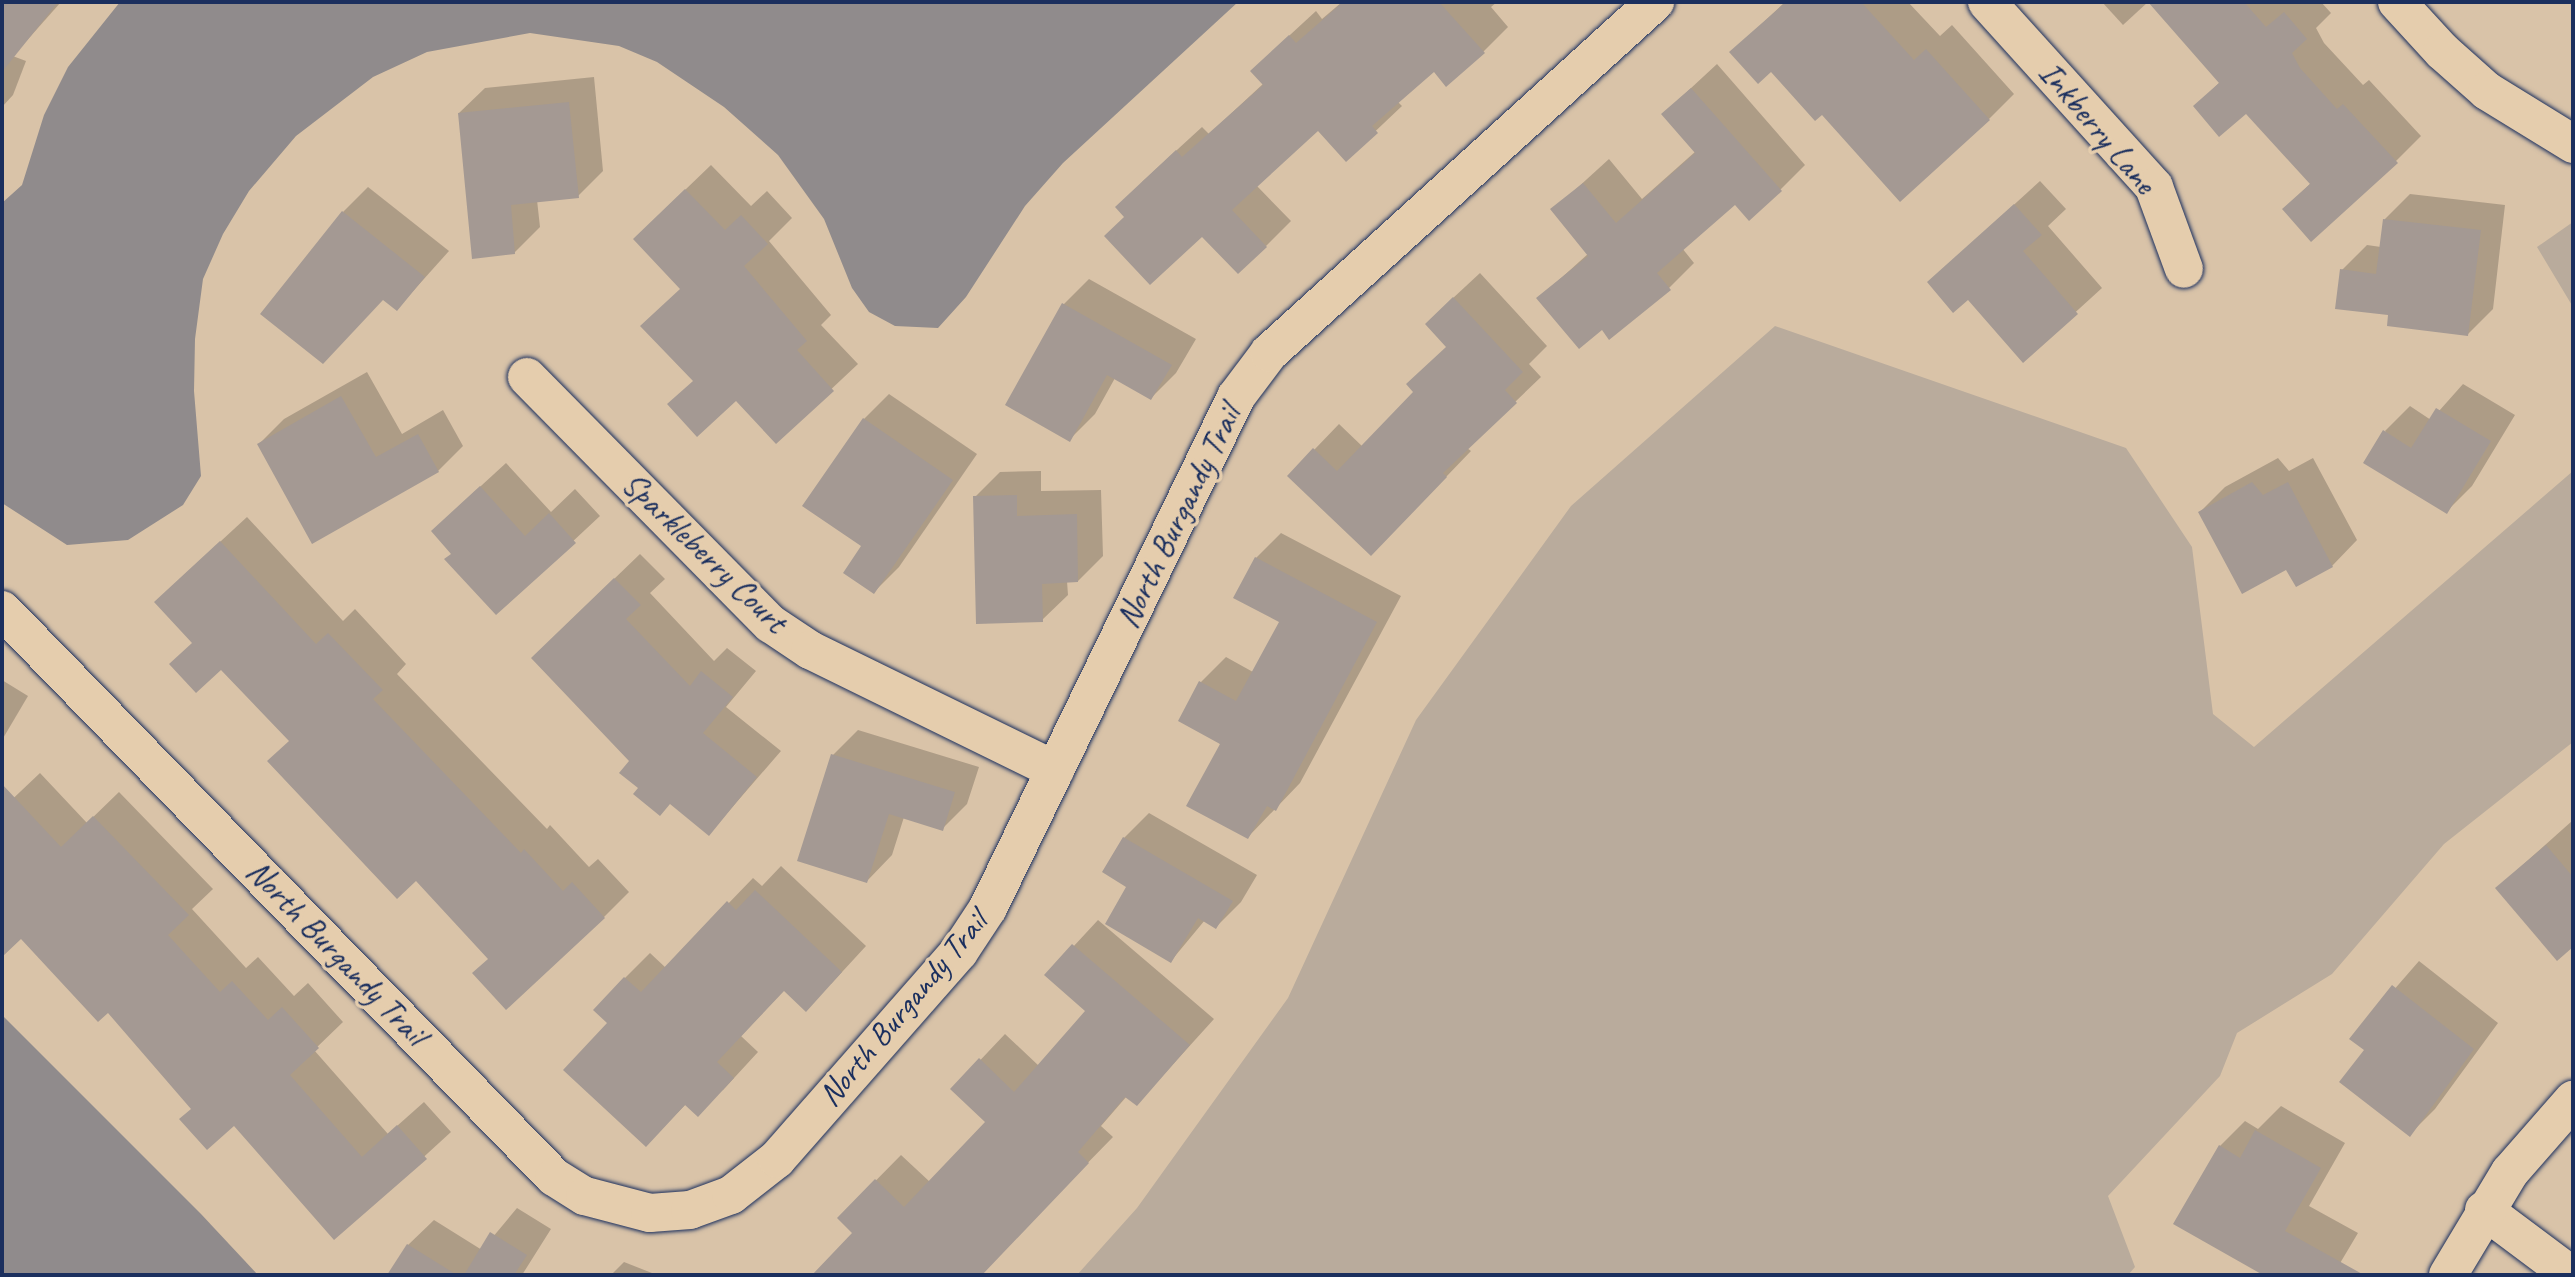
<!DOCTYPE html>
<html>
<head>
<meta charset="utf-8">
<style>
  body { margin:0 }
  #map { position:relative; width:2575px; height:1277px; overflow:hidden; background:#d9c3a8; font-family:Caveat,sans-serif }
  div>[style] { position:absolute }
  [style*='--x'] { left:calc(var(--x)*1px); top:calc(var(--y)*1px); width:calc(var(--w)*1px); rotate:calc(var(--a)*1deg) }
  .green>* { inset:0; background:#b9ab9c }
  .water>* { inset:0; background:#908b8c }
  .shadow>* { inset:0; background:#0003 }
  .building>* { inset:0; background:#a49993 }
  .roads { filter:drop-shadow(0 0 2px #1b2f5e) drop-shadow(0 0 2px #1b2f5e) }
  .street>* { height:38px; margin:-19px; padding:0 19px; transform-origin:19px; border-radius:19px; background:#e5cdad }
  span { translate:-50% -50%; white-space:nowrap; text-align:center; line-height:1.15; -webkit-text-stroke:7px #e5cdad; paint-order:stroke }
  .street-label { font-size:33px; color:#1b2f5e }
  .frame { position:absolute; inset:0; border:4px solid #1b2f5e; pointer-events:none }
</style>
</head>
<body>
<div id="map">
  <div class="green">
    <i style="clip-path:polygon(2573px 222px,2573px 307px,2537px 247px)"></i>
    <i style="clip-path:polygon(1775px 326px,2126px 448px,2192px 547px,2213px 714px,2254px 747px,2573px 471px,2573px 742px,2444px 844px,2332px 974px,2237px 1033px,2220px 1076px,2108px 1196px,2135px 1267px,2128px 1275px,1077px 1275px,1137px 1208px,1288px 998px,1416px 720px,1571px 506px)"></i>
  </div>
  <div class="water">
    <i style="clip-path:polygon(120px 2px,1238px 2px,1063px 163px,1025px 206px,966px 297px,938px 328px,895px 326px,869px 312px,852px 288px,824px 219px,778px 155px,724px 107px,657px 62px,619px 46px,530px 33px,427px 52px,373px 77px,296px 136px,249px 191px,223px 234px,203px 279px,195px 339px,194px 391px,201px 476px,183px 505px,128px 540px,67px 545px,2px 503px,2px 203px,22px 185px,44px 115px,68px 67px)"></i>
    <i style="clip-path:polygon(2px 1015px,201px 1214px,258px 1275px,2px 1275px)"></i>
  </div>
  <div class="shadow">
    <i style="clip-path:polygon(2px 2px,61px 2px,14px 55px,2px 45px)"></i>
    <i style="clip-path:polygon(1342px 2px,1497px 2px,1491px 7px,1508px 27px,1483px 52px,1434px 70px,1397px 101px,1402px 106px,1346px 159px,1318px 128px,1256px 185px,1291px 221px,1266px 246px,1126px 216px,1142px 182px,1202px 127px,1209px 134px,1264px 83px,1278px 46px,1316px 11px,1322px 19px)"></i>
    <i style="clip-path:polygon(1785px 2px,1908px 2px,1940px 36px,1952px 25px,2014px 94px,1989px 119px,1822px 113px,1771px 70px,1732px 52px)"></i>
    <i style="clip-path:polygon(2102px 2px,2148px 2px,2123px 25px)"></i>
    <i style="clip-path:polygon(2151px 2px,2321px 2px,2331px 13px,2316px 28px,2324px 43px,2363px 85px,2369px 80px,2421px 136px,2396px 161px,2284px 209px,2311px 183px,2246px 112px,2195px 107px,2220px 82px)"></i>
    <i style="clip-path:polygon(2px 52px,26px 61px,13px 95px,2px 107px)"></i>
    <i style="clip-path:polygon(1717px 64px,1805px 165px,1780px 190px,1735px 202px,1682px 248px,1694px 263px,1669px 288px,1602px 328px,1539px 298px,1589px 253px,1553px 210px,1609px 159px,1642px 199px,1696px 151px,1663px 114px)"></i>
    <i style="clip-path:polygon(594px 77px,603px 171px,578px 196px,537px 200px,540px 227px,514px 253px,459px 113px,485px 88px)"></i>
    <i style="clip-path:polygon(711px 165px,751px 206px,767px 191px,792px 218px,769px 241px,831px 315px,821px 325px,858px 364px,776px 441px,736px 398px,694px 380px,682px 288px,660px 214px)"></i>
    <i style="clip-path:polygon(2040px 181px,2066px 209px,2048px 226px,2102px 288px,2023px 360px,1968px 297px,1929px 282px)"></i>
    <i style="clip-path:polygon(368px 187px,449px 251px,397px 309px,343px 212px)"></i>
    <i style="clip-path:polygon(2410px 194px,2505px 205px,2493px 309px,2468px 334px,2390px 314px,2342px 270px,2367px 245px,2381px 247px,2385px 219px)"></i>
    <i style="clip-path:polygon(1480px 273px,1547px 346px,1529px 364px,1541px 377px,1467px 448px,1471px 451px,1396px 529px,1290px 475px,1339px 424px,1363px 447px,1415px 392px,1448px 346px,1452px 299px)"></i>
    <i style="clip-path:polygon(1089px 279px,1196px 339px,1176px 373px,1151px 398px,1115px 378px,1095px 414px,1070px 439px,1064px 304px)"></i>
    <i style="clip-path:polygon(367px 372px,402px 434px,443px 410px,463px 446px,438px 471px,313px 542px,259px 444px,284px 419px)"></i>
    <i style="clip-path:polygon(2463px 384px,2515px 415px,2472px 486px,2446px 512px,2385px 431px,2410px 406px,2431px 420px)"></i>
    <i style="clip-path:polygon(889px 394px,977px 454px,899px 567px,874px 592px,863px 546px,864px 419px)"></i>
    <i style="clip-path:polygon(2278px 458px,2289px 471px,2313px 458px,2357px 540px,2332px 566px,2296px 585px,2287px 567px,2200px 512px,2225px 487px)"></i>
    <i style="clip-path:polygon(506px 463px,551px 512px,575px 489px,600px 516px,496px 613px,453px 553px,458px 507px)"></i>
    <i style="clip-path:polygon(1041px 471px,1041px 491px,1101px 490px,1103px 556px,1078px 581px,1067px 581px,1068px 595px,1042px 620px,975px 497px,1000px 472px)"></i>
    <i style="clip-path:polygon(247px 517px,343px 621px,355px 609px,406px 664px,397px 674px,547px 829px,550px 825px,589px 867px,598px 859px,629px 892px,604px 917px,490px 958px,291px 740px,194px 642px,182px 577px)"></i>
    <i style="clip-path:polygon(1281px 533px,1401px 596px,1300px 783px,1248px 837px,1201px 682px,1226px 657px,1253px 672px,1281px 621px,1256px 558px)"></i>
    <i style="clip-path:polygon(640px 554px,665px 579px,650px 593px,714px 661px,727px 648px,756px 671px,726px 707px,781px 751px,709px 834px,670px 803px,641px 787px,631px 761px,558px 633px)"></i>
    <i style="clip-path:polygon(2px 680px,28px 696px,2px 740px)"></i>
    <i style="clip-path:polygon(858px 730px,979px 767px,967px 804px,942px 829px,904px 817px,892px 855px,867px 881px,833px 755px)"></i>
    <i style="clip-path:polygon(40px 773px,87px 823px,119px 792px,213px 889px,192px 909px,246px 968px,258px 957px,294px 996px,308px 983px,343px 1022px,314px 1050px,388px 1134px,424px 1102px,451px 1132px,335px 1238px,234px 1123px,193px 1108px,108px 1011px,21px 937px,11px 946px,2px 935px,2px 809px)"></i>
    <i style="clip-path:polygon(1149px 813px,1257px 875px,1241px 902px,1216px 927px,1205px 920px,1171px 961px,1124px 838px)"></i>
    <i style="clip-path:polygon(2572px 821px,2573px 945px,2557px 959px,2497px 888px)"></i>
    <i style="clip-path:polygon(781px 866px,866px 946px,831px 984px,785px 989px,741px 1036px,758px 1052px,723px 1090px,686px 1104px,646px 1145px,609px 1023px,625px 978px,650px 953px,666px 968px,753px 878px,762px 886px)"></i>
    <i style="clip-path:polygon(1098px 920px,1214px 1019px,1137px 1104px,1127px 1096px,1101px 1126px,1113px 1137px,978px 1275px,821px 1275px,818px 1272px,855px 1233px,839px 1218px,901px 1155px,930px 1182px,987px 1122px,953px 1089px,1005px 1034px,1039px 1066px,1087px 1010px,1047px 975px)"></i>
    <i style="clip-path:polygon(2419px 961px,2498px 1023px,2435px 1109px,2410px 1134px,2367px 1050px,2352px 1038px)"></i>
    <i style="clip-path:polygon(2281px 1106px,2345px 1143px,2309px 1206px,2358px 1233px,2333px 1275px,2267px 1275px,2176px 1224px,2220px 1146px,2245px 1121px,2258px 1129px)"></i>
    <i style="clip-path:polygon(517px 1208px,551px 1229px,522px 1275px,389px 1275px,408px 1245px,434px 1220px,482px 1250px)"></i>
    <i style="clip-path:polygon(624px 1262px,657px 1275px,611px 1275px)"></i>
  </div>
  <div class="building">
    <i style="clip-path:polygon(2px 2px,58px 2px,2px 72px)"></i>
    <i style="clip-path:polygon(1343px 2px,1439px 2px,1485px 53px,1446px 87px,1434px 72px,1372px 126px,1378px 133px,1346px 162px,1318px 131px,1232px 210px,1267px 247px,1238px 274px,1202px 237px,1150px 285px,1104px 236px,1124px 217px,1115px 207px,1176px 150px,1182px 157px,1263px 85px,1250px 71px,1289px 35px,1296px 43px)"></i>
    <i style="clip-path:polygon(1786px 2px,1861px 2px,1914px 60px,1926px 49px,1990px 120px,1900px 202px,1822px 115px,1815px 121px,1771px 72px,1758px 84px,1729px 52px)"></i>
    <i style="clip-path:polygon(2148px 2px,2244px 2px,2266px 27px,2284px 12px,2307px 39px,2292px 53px,2300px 68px,2337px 109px,2343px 104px,2398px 163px,2311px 242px,2282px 209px,2310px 184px,2246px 114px,2219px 137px,2193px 106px,2219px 83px)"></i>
    <i style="clip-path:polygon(1691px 88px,1782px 191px,1749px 221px,1735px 205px,1657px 273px,1671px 290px,1609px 340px,1602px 330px,1579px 349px,1536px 298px,1588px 256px,1550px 209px,1583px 183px,1616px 223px,1695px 153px,1661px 114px)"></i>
    <i style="clip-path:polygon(569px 102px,579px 198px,511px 205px,515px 254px,472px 259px,458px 113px)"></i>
    <i style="clip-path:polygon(685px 189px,725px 230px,741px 215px,768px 244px,744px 266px,807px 341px,797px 350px,834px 391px,776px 444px,736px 401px,697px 437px,667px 404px,693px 381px,640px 326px,680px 289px,633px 239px)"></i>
    <i style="clip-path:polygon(2014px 204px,2042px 235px,2023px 251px,2078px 314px,2023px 363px,1968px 300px,1953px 313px,1927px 282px)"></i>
    <i style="clip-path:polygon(342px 211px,425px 277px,397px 311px,383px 300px,323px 364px,260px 314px)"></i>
    <i style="clip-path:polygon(2383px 219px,2481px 230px,2468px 336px,2387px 326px,2388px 315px,2335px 309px,2340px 269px,2376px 274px)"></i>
    <i style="clip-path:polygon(1453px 297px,1523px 372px,1505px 390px,1517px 403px,1443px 473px,1447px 477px,1371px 556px,1287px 476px,1313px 448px,1337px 471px,1413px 392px,1406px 384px,1446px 347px,1425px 324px)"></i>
    <i style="clip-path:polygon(1062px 303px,1172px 365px,1151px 400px,1107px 375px,1070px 442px,1005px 405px)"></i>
    <i style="clip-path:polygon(341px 396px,376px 457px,418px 434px,439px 472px,312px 544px,257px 444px)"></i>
    <i style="clip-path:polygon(2436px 408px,2491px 441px,2447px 514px,2363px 463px,2383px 430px,2411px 448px)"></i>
    <i style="clip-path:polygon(863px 418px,953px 480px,874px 594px,843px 573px,861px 546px,802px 506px)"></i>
    <i style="clip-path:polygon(2252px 482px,2263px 495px,2288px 482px,2333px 567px,2296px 587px,2286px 570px,2242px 594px,2198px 512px)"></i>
    <i style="clip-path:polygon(480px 486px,525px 536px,549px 513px,576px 543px,496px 615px,444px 559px,451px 554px,431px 531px)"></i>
    <i style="clip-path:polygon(1017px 495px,1017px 516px,1077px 514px,1078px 582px,1042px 584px,1043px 622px,976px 624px,973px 496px)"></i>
    <i style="clip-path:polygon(220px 541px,316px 644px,328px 633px,383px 690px,373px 699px,521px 853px,524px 849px,563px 891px,572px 882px,605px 918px,506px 1010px,472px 973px,488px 959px,416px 881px,397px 899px,267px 761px,289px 741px,221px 670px,196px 693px,169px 664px,192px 643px,154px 602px)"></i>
    <i style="clip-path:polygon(1255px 557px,1377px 622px,1276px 811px,1267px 806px,1248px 839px,1186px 806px,1220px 744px,1178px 721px,1199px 681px,1236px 701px,1279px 622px,1233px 598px)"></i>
    <i style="clip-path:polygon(614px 578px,641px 605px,626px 619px,690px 686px,701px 671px,733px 697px,703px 733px,757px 777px,709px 836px,670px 804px,660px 816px,633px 794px,638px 788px,619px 773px,629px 761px,531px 658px)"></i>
    <i style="clip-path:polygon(831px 754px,955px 792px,943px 831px,889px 814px,867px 883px,797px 861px)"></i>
    <i style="clip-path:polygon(2px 784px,61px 847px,93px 816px,189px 915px,168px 935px,220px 992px,232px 981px,268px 1020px,282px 1007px,319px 1048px,290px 1075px,362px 1157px,397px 1125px,427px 1159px,334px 1240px,234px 1126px,207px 1150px,179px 1119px,191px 1109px,108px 1013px,98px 1022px,21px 939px,2px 957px)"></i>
    <i style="clip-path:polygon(1123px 837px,1233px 901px,1216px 929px,1198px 918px,1171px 963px,1105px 924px,1126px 887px,1102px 872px)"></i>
    <i style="clip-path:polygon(2546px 845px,2573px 877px,2573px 947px,2557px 961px,2495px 888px)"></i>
    <i style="clip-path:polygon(755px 890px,842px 972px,806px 1012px,784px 991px,717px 1062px,734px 1078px,698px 1117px,685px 1105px,646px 1147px,563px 1070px,607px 1023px,593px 1010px,624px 977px,641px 992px,727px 901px,736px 910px)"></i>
    <i style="clip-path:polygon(1072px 944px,1190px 1045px,1137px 1106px,1125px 1097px,1078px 1152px,1089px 1163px,982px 1275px,812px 1275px,852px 1233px,837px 1218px,875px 1179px,904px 1207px,985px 1122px,950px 1089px,979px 1058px,1014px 1092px,1085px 1011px,1044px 975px)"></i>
    <i style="clip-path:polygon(2392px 985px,2474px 1049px,2410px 1137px,2339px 1082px,2364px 1050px,2349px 1039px)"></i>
    <i style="clip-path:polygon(2255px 1130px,2321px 1168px,2285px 1231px,2364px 1275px,2263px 1275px,2173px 1224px,2219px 1145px,2240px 1158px)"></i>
    <i style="clip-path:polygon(490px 1232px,527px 1255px,514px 1275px,464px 1275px)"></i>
    <i style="clip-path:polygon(407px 1244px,457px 1275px,387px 1275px)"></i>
  </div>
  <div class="roads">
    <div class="street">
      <i style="--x:1987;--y:2;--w:249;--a:47.9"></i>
      <i style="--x:2154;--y:187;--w:87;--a:69.9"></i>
      <i style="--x:2397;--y:2;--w:67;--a:47.4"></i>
      <i style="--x:2442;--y:51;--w:60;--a:41.6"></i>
      <i style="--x:2487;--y:91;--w:101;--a:31.6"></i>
      <i style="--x:527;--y:377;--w:347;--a:45.4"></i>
      <i style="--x:771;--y:624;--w:47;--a:33.7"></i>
      <i style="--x:810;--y:650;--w:273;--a:26.1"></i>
      <i style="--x:2;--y:610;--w:791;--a:45.77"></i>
      <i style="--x:554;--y:1177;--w:36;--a:32"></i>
      <i style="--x:585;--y:1196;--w:67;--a:14.7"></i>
      <i style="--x:650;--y:1213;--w:40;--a:-4.3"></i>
      <i style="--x:690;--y:1210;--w:44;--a:-20.1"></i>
      <i style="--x:731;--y:1195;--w:58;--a:-38"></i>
      <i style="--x:777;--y:1159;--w:276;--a:-48.7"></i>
      <i style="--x:959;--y:952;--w:53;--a:-56.6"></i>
      <i style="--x:988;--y:908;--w:568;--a:-64.11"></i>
      <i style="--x:1236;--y:397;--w:55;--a:-53.1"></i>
      <i style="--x:1269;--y:353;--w:522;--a:-42.28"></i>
      <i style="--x:2484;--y:1210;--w:109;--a:36.8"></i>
      <i style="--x:2448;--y:1275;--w:120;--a:-59"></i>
      <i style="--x:2510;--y:1172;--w:96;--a:-48.8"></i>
    </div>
  </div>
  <div class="street-label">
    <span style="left:2097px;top:128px;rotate:50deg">Inkberry Lane</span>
    <span style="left:1179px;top:517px;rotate:-64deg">North Burgandy Trail</span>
    <span style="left:704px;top:553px;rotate:44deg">Sparkleberry Court</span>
    <span style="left:336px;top:953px;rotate:46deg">North Burgandy Trail</span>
    <span style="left:903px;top:1009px;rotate:-50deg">North Burgandy Trail</span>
  </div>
  <div class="frame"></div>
</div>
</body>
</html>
